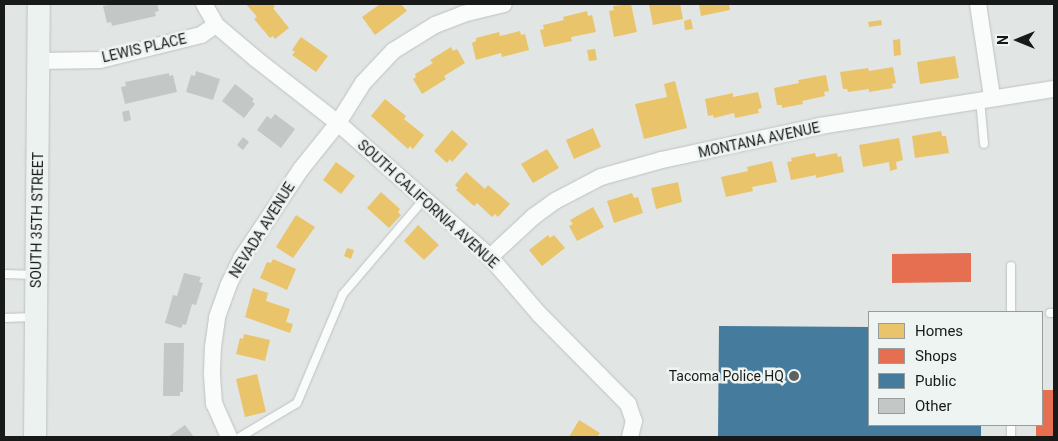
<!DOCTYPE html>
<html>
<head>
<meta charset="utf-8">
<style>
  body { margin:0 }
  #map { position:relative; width:1058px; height:441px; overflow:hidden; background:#e1e6e4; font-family:Roboto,sans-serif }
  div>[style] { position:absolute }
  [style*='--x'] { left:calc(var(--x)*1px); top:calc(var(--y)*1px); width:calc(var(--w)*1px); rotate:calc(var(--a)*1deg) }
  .homes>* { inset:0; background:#e9c46a }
  .shops>* { inset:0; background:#e76f51 }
  .public>* { inset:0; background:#457b9d }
  .building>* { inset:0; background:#c3c7c5 }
  .roads { filter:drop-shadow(0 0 1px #bec2c0) drop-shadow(0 0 1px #bec2c0) }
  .lane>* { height:8px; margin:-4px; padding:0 4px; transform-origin:4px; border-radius:4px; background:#fafbfb }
  .street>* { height:16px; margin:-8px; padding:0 8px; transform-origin:8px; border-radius:8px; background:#fafbfb }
  .secondary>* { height:22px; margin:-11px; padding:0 11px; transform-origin:11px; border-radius:11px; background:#ecf2f0 }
  .dots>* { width:14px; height:14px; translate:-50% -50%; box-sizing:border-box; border:2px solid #eef4f1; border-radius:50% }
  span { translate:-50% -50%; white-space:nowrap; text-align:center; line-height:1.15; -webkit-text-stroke:5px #eef4f1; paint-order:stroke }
  .street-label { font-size:14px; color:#181a19 }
  .poi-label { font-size:14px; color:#181a19 }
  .right { translate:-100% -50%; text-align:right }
  .frame { position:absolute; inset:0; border:5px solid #181a19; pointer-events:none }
  .legend { position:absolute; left:868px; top:311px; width:175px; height:115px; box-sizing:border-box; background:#eef4f1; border:1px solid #989d9b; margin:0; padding:6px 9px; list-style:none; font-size:15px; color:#181a19 }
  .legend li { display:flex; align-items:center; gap:10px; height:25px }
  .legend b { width:25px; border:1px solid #989d9b }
  .north { position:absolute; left:993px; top:15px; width:50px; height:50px; -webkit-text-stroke:4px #eef4f1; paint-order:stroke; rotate:270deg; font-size:14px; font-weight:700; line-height:20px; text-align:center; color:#181a19 }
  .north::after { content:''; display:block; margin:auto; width:18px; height:22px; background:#181a19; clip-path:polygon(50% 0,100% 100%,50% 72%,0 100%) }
</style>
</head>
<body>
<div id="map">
  <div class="homes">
    <i style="clip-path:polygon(246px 4px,273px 4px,275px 7px,273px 8px,289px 28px,275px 39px,273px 36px,270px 38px,254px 19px,257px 17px)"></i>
    <i style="clip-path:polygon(380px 4px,401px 4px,407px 11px,375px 35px,362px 17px)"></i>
    <i style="clip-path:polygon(631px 4px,637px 32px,614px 37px,609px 11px,614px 10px,613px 6px)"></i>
    <i style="clip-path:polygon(649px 4px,680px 4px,683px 19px,653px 25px)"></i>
    <i style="clip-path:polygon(699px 4px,729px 4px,730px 10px,701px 16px)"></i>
    <i style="clip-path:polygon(587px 11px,588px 16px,592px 15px,596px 32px,571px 37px,572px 41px,544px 47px,540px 30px,544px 29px,543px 25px,564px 20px,563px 17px)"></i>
    <i style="clip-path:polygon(691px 19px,693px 29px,685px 30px,684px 21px)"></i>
    <i style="clip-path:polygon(881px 20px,882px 25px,869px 27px,868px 22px)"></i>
    <i style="clip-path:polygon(520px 31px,521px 35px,525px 34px,529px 50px,502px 57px,501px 53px,476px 60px,472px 43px,476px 41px,476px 38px,499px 32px,500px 36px)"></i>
    <i style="clip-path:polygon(301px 37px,328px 56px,316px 72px,292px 55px,295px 52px,292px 50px)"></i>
    <i style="clip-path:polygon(900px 39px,901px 55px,894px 56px,893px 40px)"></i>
    <i style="clip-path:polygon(451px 47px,453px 51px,457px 49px,465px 63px,444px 76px,446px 79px,422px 94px,413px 79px,416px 77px,415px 74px,433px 63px,430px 60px)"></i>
    <i style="clip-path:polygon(595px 49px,597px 60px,589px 61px,587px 50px)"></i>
    <i style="clip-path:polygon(955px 56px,959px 78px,920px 84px,917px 62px)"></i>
    <i style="clip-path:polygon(893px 67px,896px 83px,892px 84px,893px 88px,869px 92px,869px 89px,848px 92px,847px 89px,843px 89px,840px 72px,868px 68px,869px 71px)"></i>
    <i style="clip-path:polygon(826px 75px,829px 91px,824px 92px,825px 96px,802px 101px,803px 104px,782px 108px,782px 105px,777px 105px,774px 88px,799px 83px,798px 80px)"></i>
    <i style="clip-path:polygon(675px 81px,687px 128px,644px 139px,635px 104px,667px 97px,664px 84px)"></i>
    <i style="clip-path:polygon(758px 92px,762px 108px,758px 109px,759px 113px,735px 118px,734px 113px,714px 118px,713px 115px,708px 116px,705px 99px,733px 93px,733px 97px)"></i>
    <i style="clip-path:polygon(385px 99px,406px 116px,404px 119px,424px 135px,413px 149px,410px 146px,408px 149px,371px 116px)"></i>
    <i style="clip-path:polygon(593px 128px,601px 147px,574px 159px,566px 140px)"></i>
    <i style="clip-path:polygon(452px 130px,468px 144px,452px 162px,450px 159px,447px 163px,434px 151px)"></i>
    <i style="clip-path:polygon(941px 131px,942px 136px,946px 136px,949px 153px,915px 158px,912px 136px)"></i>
    <i style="clip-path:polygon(899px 138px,903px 160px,896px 162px,897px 169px,890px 171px,889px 162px,863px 167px,859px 145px)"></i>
    <i style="clip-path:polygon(547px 149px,559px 168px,533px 183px,521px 164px)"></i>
    <i style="clip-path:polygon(815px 153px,816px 157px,837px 153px,838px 157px,841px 156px,844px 172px,816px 178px,816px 175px,791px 180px,787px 162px,792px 161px,791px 158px)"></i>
    <i style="clip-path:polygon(772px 161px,777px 182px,752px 187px,753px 191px,726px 197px,721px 177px,748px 171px,747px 167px)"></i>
    <i style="clip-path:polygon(336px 162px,355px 176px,341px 194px,323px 180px)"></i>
    <i style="clip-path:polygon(466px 172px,485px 189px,488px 185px,510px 204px,498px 217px,495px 214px,492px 217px,477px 203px,474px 206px,456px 190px,458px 188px,455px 185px)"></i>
    <i style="clip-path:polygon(678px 182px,682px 202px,656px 209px,651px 188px)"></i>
    <i style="clip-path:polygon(381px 192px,400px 209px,398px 212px,401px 215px,389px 228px,367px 208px)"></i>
    <i style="clip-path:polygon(632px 193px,634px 198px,638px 197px,643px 213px,614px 223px,607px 201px)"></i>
    <i style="clip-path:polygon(593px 207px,604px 227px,577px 241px,569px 226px,573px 224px,570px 220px)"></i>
    <i style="clip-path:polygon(296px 215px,315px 227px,293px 258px,276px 247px)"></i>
    <i style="clip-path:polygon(418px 225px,439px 245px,424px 260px,404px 241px)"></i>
    <i style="clip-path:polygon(548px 235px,550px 238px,554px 235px,565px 248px,542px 266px,529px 250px)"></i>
    <i style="clip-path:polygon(347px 248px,354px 250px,351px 259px,344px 256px)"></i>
    <i style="clip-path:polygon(273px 259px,296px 269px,287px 290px,260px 278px,267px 262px,271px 263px)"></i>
    <i style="clip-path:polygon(253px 288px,268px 293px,266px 301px,290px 309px,286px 322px,293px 324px,290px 333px,245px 317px)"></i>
    <i style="clip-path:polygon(244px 334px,270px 340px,265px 361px,236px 354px,240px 338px,243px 339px)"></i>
    <i style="clip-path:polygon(257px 374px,266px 412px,245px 417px,236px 379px)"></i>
    <i style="clip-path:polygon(579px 420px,600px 433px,597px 437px,569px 437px)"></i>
  </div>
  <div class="shops">
    <i style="clip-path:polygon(971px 253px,971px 282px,892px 283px,892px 254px)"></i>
    <i style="clip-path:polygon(1042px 390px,1054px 390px,1054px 437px,1036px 437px,1036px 425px,1042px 425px)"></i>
  </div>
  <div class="public">
    <i style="clip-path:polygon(719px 326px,869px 327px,869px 425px,981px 425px,981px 437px,718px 437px)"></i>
  </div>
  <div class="building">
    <i style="clip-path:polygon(114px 4px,157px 4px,159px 11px,155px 12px,156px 16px,112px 26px,111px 22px,107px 23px,103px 6px)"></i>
    <i style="clip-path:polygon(196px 71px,220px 79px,213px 100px,186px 92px,191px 75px,195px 76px)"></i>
    <i style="clip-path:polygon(169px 73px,169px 76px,173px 75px,177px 92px,125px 104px,121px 87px,126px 86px,125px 82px)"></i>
    <i style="clip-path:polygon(235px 84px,254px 99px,252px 101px,255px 104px,244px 118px,222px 101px)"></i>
    <i style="clip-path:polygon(129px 110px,131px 120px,124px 122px,122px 112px)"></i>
    <i style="clip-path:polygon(275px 114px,295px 129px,281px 148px,257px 130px,267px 116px,271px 119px)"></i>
    <i style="clip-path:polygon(243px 137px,249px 142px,243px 150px,237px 145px)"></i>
    <i style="clip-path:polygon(184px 273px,201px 277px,199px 282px,203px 283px,196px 305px,192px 304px,186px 325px,183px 324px,181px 328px,165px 323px,173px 295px,177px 296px)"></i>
    <i style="clip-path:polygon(164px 343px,184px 343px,183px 392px,180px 392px,180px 396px,163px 396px)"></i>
    <i style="clip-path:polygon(185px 425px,194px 437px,168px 437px)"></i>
  </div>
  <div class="roads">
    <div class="lane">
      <i style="--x:980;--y:99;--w:45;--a:84.9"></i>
      <i style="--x:1011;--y:266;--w:46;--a:90"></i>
      <i style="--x:4;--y:274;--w:31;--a:2"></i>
      <i style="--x:1050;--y:313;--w:4;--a:0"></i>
      <i style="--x:4;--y:318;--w:30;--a:-2"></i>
      <i style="--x:1011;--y:425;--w:12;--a:90"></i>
      <i style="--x:240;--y:437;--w:66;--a:-30.8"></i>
      <i style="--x:297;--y:403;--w:118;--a:-67.1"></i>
      <i style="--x:343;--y:294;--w:125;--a:-49.5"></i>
    </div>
    <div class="street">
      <i style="--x:204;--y:4;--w:24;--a:60"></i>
      <i style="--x:216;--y:25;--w:52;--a:40.4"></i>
      <i style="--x:256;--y:59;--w:104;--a:38"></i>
      <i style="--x:338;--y:123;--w:203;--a:41.4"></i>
      <i style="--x:490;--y:257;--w:75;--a:49.3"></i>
      <i style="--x:539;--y:314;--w:127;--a:45.3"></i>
      <i style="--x:628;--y:404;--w:18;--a:71"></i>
      <i style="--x:634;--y:421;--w:16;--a:104"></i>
      <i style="--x:978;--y:4;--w:94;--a:81.4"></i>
      <i style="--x:39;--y:61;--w:61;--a:-0.9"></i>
      <i style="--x:100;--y:60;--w:104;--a:-13.9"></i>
      <i style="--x:201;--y:35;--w:18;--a:-34"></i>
      <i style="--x:490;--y:257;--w:59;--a:-42.9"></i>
      <i style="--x:533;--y:217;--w:27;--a:-36"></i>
      <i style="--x:555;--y:201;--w:52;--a:-27.6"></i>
      <i style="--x:601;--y:177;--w:63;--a:-15.6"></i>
      <i style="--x:662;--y:160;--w:162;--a:-12.1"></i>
      <i style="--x:820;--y:126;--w:237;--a:-9"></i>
      <i style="--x:229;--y:437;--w:36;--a:-114"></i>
      <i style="--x:214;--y:404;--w:32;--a:-94"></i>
      <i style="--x:212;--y:372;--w:25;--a:-88"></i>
      <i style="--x:213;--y:347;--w:30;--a:-82"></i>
      <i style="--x:217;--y:317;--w:33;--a:-70"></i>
      <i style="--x:228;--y:286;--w:30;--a:-64"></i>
      <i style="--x:241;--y:259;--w:108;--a:-56.3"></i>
      <i style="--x:301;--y:169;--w:59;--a:-51.2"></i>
      <i style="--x:338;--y:123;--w:47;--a:-58"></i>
      <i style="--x:363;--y:83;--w:44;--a:-46.8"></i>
      <i style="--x:393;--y:51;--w:49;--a:-31.8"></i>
      <i style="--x:435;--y:25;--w:30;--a:-21"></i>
      <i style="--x:463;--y:14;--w:42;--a:-13.7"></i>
    </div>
    <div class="secondary">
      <i style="--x:35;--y:437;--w:433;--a:-89.5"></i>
    </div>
  </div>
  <div class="dots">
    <i style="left:794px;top:376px;background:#5e6160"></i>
  </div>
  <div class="street-label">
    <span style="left:144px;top:48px;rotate:-13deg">LEWIS PLACE</span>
    <span style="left:759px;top:140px;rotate:-12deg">MONTANA AVENUE</span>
    <span style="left:428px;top:204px;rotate:42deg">SOUTH CALIFORNIA AVENUE</span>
    <span style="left:37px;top:220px;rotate:-89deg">SOUTH 35TH STREET</span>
    <span style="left:262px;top:230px;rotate:-58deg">NEVADA AVENUE</span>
  </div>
  <div class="poi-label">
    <span class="right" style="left:784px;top:376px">Tacoma Police HQ</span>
  </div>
  <div class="frame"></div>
  <ul class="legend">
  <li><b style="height:14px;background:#e9c46a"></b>Homes</li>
  <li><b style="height:14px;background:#e76f51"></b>Shops</li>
  <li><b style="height:14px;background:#457b9d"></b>Public</li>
  <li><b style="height:14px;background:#c3c7c5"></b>Other</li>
  </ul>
  <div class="north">N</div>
</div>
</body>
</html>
